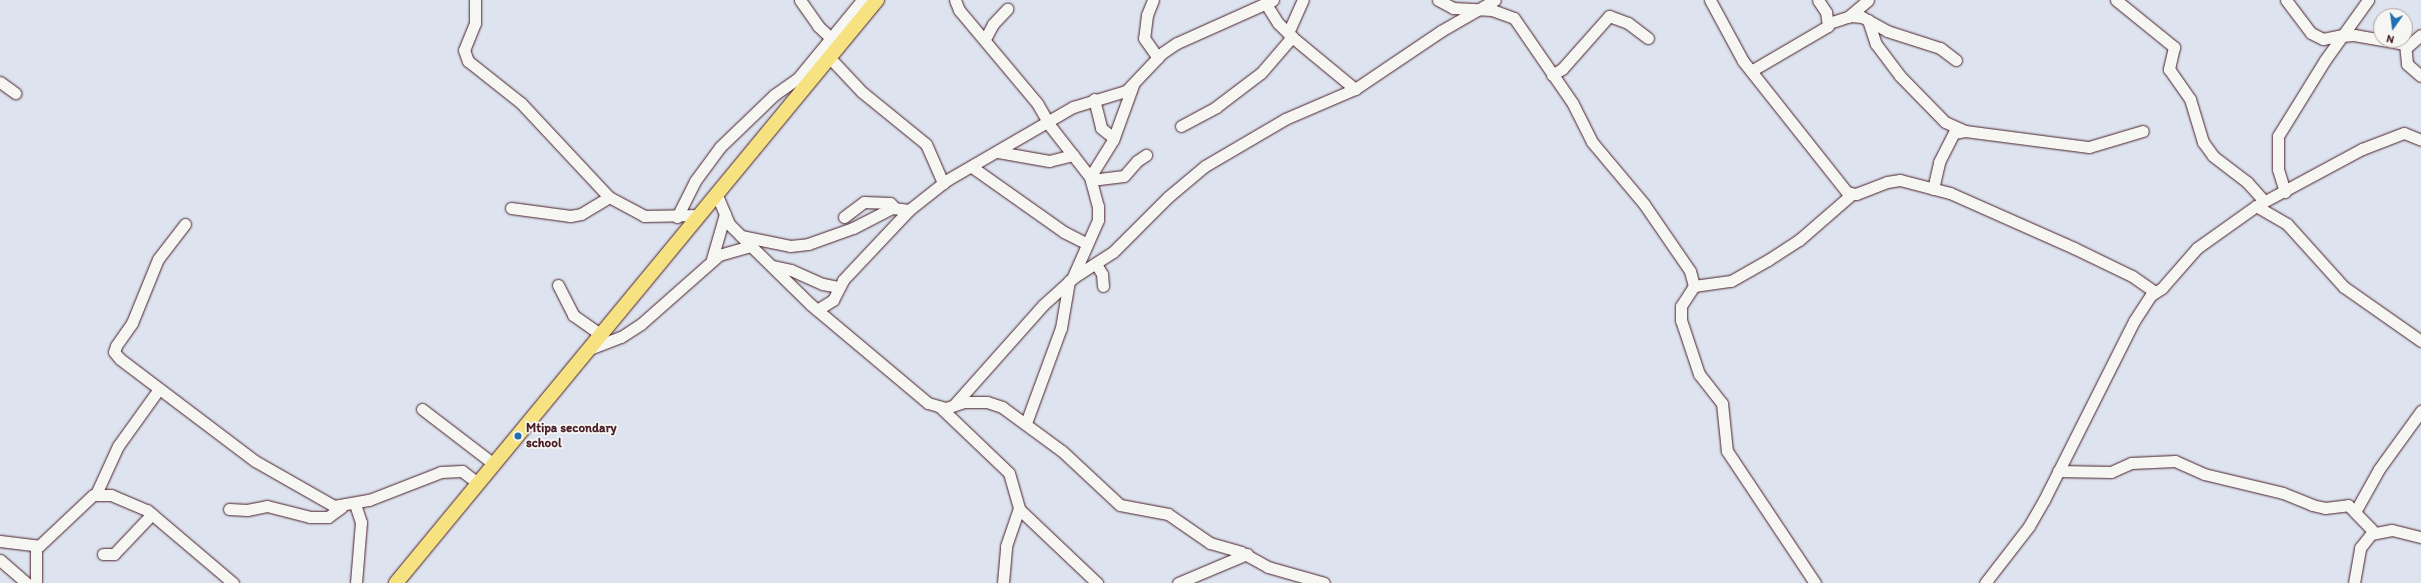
<!DOCTYPE html>
<html>
<head>
<meta charset="utf-8">
<style>
  body { margin:0 }
  #map { position:relative; width:2421px; height:583px; overflow:hidden; background:#dde4ef; font-family:Itim,sans-serif }
  div>[style] { position:absolute }
  [style*='--x'] { left:calc(var(--x)*1px); top:calc(var(--y)*1px); width:calc(var(--w)*1px); rotate:calc(var(--a)*1deg) }
  .roads { filter:drop-shadow(0 0 1px #4a1f2b) drop-shadow(0 0 1px #4a1f2b) }
  .minor>* { height:11px; margin:-5.5px; padding:0 5.5px; transform-origin:5.5px; border-radius:5.5px; background:#f6f6f2 }
  .major>* { height:14px; margin:-7px; padding:0 7px; transform-origin:7px; border-radius:7px; background:#f6e281 }
  .dots>* { width:11px; height:11px; translate:-50% -50%; box-sizing:border-box; border:2px solid #f6f6f2; border-radius:50% }
  span { translate:-50% -50%; white-space:nowrap; text-align:center; line-height:1.15; -webkit-text-stroke:3.5px #f6f6f2; paint-order:stroke }
  .poi-label { font-size:13px; color:#4a1f2b; font-weight:700 }
  .left { translate:0 -50%; text-align:left }
  .north { position:absolute; left:2373px; top:8px; width:40px; height:40px; box-sizing:border-box; background:#f6f6f2; border:1px solid #b1a0a2; border-radius:50%; rotate:194deg; font-size:11px; font-weight:700; line-height:16px; text-align:center; color:#4a1f2b }
  .north::after { content:''; display:block; margin:auto; width:14px; height:18px; background:#1f6fb2; clip-path:polygon(50% 0,100% 100%,50% 72%,0 100%) }
</style>
</head>
<body>
<div id="map">
  <div class="roads">
    <div class="minor">
      <i style="--x:475;--y:0;--w:23;--a:90"></i>
      <i style="--x:475;--y:23;--w:29;--a:112"></i>
      <i style="--x:464;--y:50;--w:12;--a:70"></i>
      <i style="--x:468;--y:61;--w:68;--a:38.4"></i>
      <i style="--x:521;--y:103;--w:129;--a:46.9"></i>
      <i style="--x:609;--y:197;--w:40;--a:28"></i>
      <i style="--x:644;--y:216;--w:54;--a:-1.1"></i>
      <i style="--x:800;--y:0;--w:32;--a:55"></i>
      <i style="--x:818;--y:26;--w:19;--a:43"></i>
      <i style="--x:955;--y:0;--w:11;--a:68"></i>
      <i style="--x:959;--y:10;--w:121;--a:50"></i>
      <i style="--x:1037;--y:103;--w:22;--a:60"></i>
      <i style="--x:1153;--y:0;--w:16;--a:112"></i>
      <i style="--x:1147;--y:15;--w:23;--a:97"></i>
      <i style="--x:1144;--y:38;--w:24;--a:55"></i>
      <i style="--x:1438;--y:0;--w:17;--a:28"></i>
      <i style="--x:1453;--y:8;--w:39;--a:3"></i>
      <i style="--x:1492;--y:10;--w:23;--a:20"></i>
      <i style="--x:1514;--y:18;--w:104;--a:55.5"></i>
      <i style="--x:1573;--y:104;--w:42;--a:63.4"></i>
      <i style="--x:1592;--y:142;--w:81;--a:50"></i>
      <i style="--x:1644;--y:204;--w:81;--a:55.5"></i>
      <i style="--x:1690;--y:271;--w:16;--a:75"></i>
      <i style="--x:1694;--y:286;--w:24;--a:123"></i>
      <i style="--x:1681;--y:306;--w:14;--a:90"></i>
      <i style="--x:1681;--y:320;--w:57;--a:71.6"></i>
      <i style="--x:1699;--y:374;--w:37;--a:52"></i>
      <i style="--x:1722;--y:403;--w:48;--a:84.1"></i>
      <i style="--x:1727;--y:451;--w:159;--a:56.3"></i>
      <i style="--x:1710;--y:0;--w:69;--a:61.6"></i>
      <i style="--x:1743;--y:61;--w:167;--a:51.6"></i>
      <i style="--x:1847;--y:192;--w:9;--a:13"></i>
      <i style="--x:1856;--y:194;--w:33;--a:-21"></i>
      <i style="--x:1887;--y:182;--w:13;--a:-9"></i>
      <i style="--x:1900;--y:180;--w:52;--a:14.6"></i>
      <i style="--x:1950;--y:193;--w:136;--a:23.9"></i>
      <i style="--x:2074;--y:248;--w:64;--a:25.8"></i>
      <i style="--x:2132;--y:276;--w:28;--a:35"></i>
      <i style="--x:2116;--y:0;--w:75;--a:39"></i>
      <i style="--x:2174;--y:47;--w:23;--a:103"></i>
      <i style="--x:2169;--y:69;--w:37;--a:55"></i>
      <i style="--x:2190;--y:99;--w:45;--a:73.2"></i>
      <i style="--x:2203;--y:142;--w:17;--a:54"></i>
      <i style="--x:2213;--y:156;--w:43;--a:37.4"></i>
      <i style="--x:2247;--y:182;--w:25;--a:48"></i>
      <i style="--x:2286;--y:0;--w:41;--a:52.9"></i>
      <i style="--x:2311;--y:33;--w:13;--a:27"></i>
      <i style="--x:2323;--y:39;--w:19;--a:-12"></i>
      <i style="--x:1266;--y:4;--w:22;--a:58"></i>
      <i style="--x:1278;--y:23;--w:20;--a:45"></i>
      <i style="--x:1292;--y:37;--w:82;--a:39.5"></i>
      <i style="--x:1848;--y:17;--w:26;--a:-40"></i>
      <i style="--x:1868;--y:20;--w:25;--a:72"></i>
      <i style="--x:1876;--y:44;--w:40;--a:53"></i>
      <i style="--x:1900;--y:76;--w:64;--a:45.6"></i>
      <i style="--x:1945;--y:122;--w:22;--a:24"></i>
      <i style="--x:1829;--y:23;--w:23;--a:-18"></i>
      <i style="--x:1851;--y:16;--w:11;--a:5"></i>
      <i style="--x:1862;--y:17;--w:29;--a:29"></i>
      <i style="--x:1887;--y:31;--w:56;--a:17.8"></i>
      <i style="--x:1940;--y:48;--w:20;--a:37"></i>
      <i style="--x:1288;--y:33;--w:36;--a:-66"></i>
      <i style="--x:2341;--y:36;--w:13;--a:-4"></i>
      <i style="--x:2354;--y:35;--w:52;--a:10"></i>
      <i style="--x:2405;--y:44;--w:20;--a:84"></i>
      <i style="--x:2407;--y:64;--w:18;--a:41"></i>
      <i style="--x:985;--y:39;--w:17;--a:-62"></i>
      <i style="--x:993;--y:24;--w:21;--a:-47"></i>
      <i style="--x:2407;--y:47;--w:18;--a:-41"></i>
      <i style="--x:829;--y:57;--w:48;--a:46.7"></i>
      <i style="--x:862;--y:92;--w:82;--a:39.1"></i>
      <i style="--x:926;--y:144;--w:43;--a:66.4"></i>
      <i style="--x:1751;--y:71;--w:89;--a:-30.3"></i>
      <i style="--x:1828;--y:26;--w:14;--a:-98"></i>
      <i style="--x:1826;--y:12;--w:14;--a:-124"></i>
      <i style="--x:1552;--y:75;--w:12;--a:-31"></i>
      <i style="--x:1562;--y:69;--w:71;--a:-48.4"></i>
      <i style="--x:1609;--y:16;--w:20;--a:20"></i>
      <i style="--x:1628;--y:23;--w:25;--a:37"></i>
      <i style="--x:0;--y:82;--w:19;--a:36"></i>
      <i style="--x:1094;--y:99;--w:30;--a:76"></i>
      <i style="--x:1101;--y:128;--w:16;--a:38"></i>
      <i style="--x:1047;--y:122;--w:70;--a:52"></i>
      <i style="--x:1090;--y:177;--w:30;--a:75"></i>
      <i style="--x:1098;--y:206;--w:14;--a:90"></i>
      <i style="--x:1098;--y:220;--w:64;--a:113.8"></i>
      <i style="--x:1181;--y:126;--w:40;--a:-28"></i>
      <i style="--x:1216;--y:107;--w:56;--a:-37.1"></i>
      <i style="--x:1261;--y:73;--w:48;--a:-49.3"></i>
      <i style="--x:998;--y:152;--w:52;--a:10"></i>
      <i style="--x:1049;--y:161;--w:25;--a:-14"></i>
      <i style="--x:972;--y:167;--w:113;--a:35.2"></i>
      <i style="--x:1064;--y:232;--w:25;--a:27"></i>
      <i style="--x:1090;--y:177;--w:44;--a:-58.1"></i>
      <i style="--x:1113;--y:140;--w:59;--a:-70"></i>
      <i style="--x:1091;--y:180;--w:33;--a:-7"></i>
      <i style="--x:1124;--y:176;--w:20;--a:-49"></i>
      <i style="--x:1137;--y:161;--w:11;--a:-34"></i>
      <i style="--x:1933;--y:189;--w:28;--a:-77"></i>
      <i style="--x:1939;--y:162;--w:33;--a:-63"></i>
      <i style="--x:1954;--y:133;--w:11;--a:-10"></i>
      <i style="--x:1965;--y:131;--w:125;--a:7.4"></i>
      <i style="--x:2089;--y:147;--w:56;--a:-16.5"></i>
      <i style="--x:2285;--y:192;--w:24;--a:-107"></i>
      <i style="--x:2278;--y:169;--w:33;--a:-90"></i>
      <i style="--x:2278;--y:136;--w:89;--a:-58.3"></i>
      <i style="--x:2325;--y:60;--w:74;--a:-54.4"></i>
      <i style="--x:716;--y:193;--w:34;--a:67"></i>
      <i style="--x:729;--y:224;--w:31;--a:45"></i>
      <i style="--x:751;--y:246;--w:83;--a:44.5"></i>
      <i style="--x:810;--y:304;--w:154;--a:40"></i>
      <i style="--x:928;--y:403;--w:19;--a:16"></i>
      <i style="--x:946;--y:408;--w:19;--a:-18"></i>
      <i style="--x:964;--y:402;--w:23;--a:0"></i>
      <i style="--x:987;--y:402;--w:16;--a:18"></i>
      <i style="--x:1002;--y:407;--w:74;--a:36.3"></i>
      <i style="--x:1062;--y:451;--w:79;--a:43"></i>
      <i style="--x:1120;--y:505;--w:49;--a:10.6"></i>
      <i style="--x:1168;--y:514;--w:51;--a:34.6"></i>
      <i style="--x:1210;--y:543;--w:32;--a:16"></i>
      <i style="--x:1241;--y:552;--w:31;--a:29"></i>
      <i style="--x:1268;--y:567;--w:58;--a:15.9"></i>
      <i style="--x:2256;--y:206;--w:36;--a:30"></i>
      <i style="--x:2287;--y:224;--w:85;--a:47.9"></i>
      <i style="--x:2344;--y:287;--w:94;--a:35"></i>
      <i style="--x:511;--y:208;--w:60;--a:7.7"></i>
      <i style="--x:570;--y:216;--w:11;--a:-10"></i>
      <i style="--x:581;--y:214;--w:33;--a:-31"></i>
      <i style="--x:677;--y:217;--w:40;--a:-63.4"></i>
      <i style="--x:695;--y:181;--w:42;--a:-53.7"></i>
      <i style="--x:720;--y:147;--w:75;--a:-43.9"></i>
      <i style="--x:774;--y:95;--w:29;--a:-35"></i>
      <i style="--x:798;--y:78;--w:101;--a:-50.6"></i>
      <i style="--x:844;--y:217;--w:25;--a:-37"></i>
      <i style="--x:864;--y:202;--w:26;--a:2"></i>
      <i style="--x:890;--y:203;--w:7;--a:45"></i>
      <i style="--x:185;--y:224;--w:44;--a:127.6"></i>
      <i style="--x:158;--y:259;--w:69;--a:112.1"></i>
      <i style="--x:132;--y:323;--w:28;--a:125"></i>
      <i style="--x:116;--y:346;--w:6;--a:108"></i>
      <i style="--x:114;--y:352;--w:9;--a:49"></i>
      <i style="--x:120;--y:359;--w:169;--a:37.1"></i>
      <i style="--x:255;--y:461;--w:91;--a:29.7"></i>
      <i style="--x:334;--y:506;--w:36;--a:-10"></i>
      <i style="--x:369;--y:500;--w:77;--a:-21.3"></i>
      <i style="--x:441;--y:472;--w:21;--a:-3"></i>
      <i style="--x:462;--y:471;--w:15;--a:37"></i>
      <i style="--x:474;--y:480;--w:7;--a:82"></i>
      <i style="--x:741;--y:236;--w:50;--a:11.5"></i>
      <i style="--x:790;--y:246;--w:18;--a:-6"></i>
      <i style="--x:808;--y:244;--w:48;--a:-19.6"></i>
      <i style="--x:853;--y:228;--w:44;--a:-27.1"></i>
      <i style="--x:892;--y:208;--w:17;--a:7"></i>
      <i style="--x:712;--y:259;--w:47;--a:-73.9"></i>
      <i style="--x:1096;--y:264;--w:12;--a:59"></i>
      <i style="--x:1102;--y:274;--w:12;--a:85"></i>
      <i style="--x:772;--y:266;--w:19;--a:12"></i>
      <i style="--x:791;--y:270;--w:35;--a:24"></i>
      <i style="--x:823;--y:284;--w:16;--a:11"></i>
      <i style="--x:558;--y:285;--w:34;--a:63"></i>
      <i style="--x:573;--y:315;--w:33;--a:35"></i>
      <i style="--x:1694;--y:286;--w:37;--a:-8"></i>
      <i style="--x:1731;--y:281;--w:43;--a:-29.6"></i>
      <i style="--x:1768;--y:260;--w:37;--a:-33"></i>
      <i style="--x:1799;--y:240;--w:70;--a:-41"></i>
      <i style="--x:817;--y:310;--w:19;--a:-32"></i>
      <i style="--x:833;--y:300;--w:22;--a:-63"></i>
      <i style="--x:843;--y:280;--w:96;--a:-46.7"></i>
      <i style="--x:909;--y:210;--w:48;--a:-38.3"></i>
      <i style="--x:947;--y:180;--w:146;--a:-30.1"></i>
      <i style="--x:1073;--y:107;--w:55;--a:-16.8"></i>
      <i style="--x:1126;--y:91;--w:52;--a:-46.5"></i>
      <i style="--x:1162;--y:53;--w:18;--a:-34"></i>
      <i style="--x:1177;--y:43;--w:105;--a:-24.1"></i>
      <i style="--x:589;--y:349;--w:34;--a:-21"></i>
      <i style="--x:621;--y:337;--w:24;--a:-33"></i>
      <i style="--x:641;--y:324;--w:104;--a:-41.5"></i>
      <i style="--x:719;--y:255;--w:33;--a:-16"></i>
      <i style="--x:954;--y:405;--w:134;--a:-48.3"></i>
      <i style="--x:1043;--y:305;--w:42;--a:-42.1"></i>
      <i style="--x:1074;--y:277;--w:46;--a:-32.7"></i>
      <i style="--x:1113;--y:252;--w:78;--a:-45"></i>
      <i style="--x:1168;--y:197;--w:48;--a:-40"></i>
      <i style="--x:1205;--y:166;--w:93;--a:-30.4"></i>
      <i style="--x:1285;--y:119;--w:76;--a:-23.2"></i>
      <i style="--x:1355;--y:89;--w:104;--a:-34"></i>
      <i style="--x:1441;--y:31;--w:62;--a:-29.9"></i>
      <i style="--x:940;--y:407;--w:95;--a:43.7"></i>
      <i style="--x:1009;--y:473;--w:37;--a:74"></i>
      <i style="--x:1019;--y:509;--w:108;--a:43.5"></i>
      <i style="--x:422;--y:409;--w:91;--a:37.4"></i>
      <i style="--x:1026;--y:423;--w:101;--a:-69.8"></i>
      <i style="--x:1061;--y:328;--w:48;--a:-80.3"></i>
      <i style="--x:2058;--y:471;--w:53;--a:1.1"></i>
      <i style="--x:2111;--y:472;--w:22;--a:-24"></i>
      <i style="--x:2131;--y:463;--w:44;--a:-2.6"></i>
      <i style="--x:2175;--y:461;--w:32;--a:24"></i>
      <i style="--x:2204;--y:474;--w:81;--a:13.5"></i>
      <i style="--x:2283;--y:493;--w:31;--a:22"></i>
      <i style="--x:2312;--y:505;--w:13;--a:13"></i>
      <i style="--x:2325;--y:508;--w:23;--a:-7"></i>
      <i style="--x:2348;--y:505;--w:37;--a:46"></i>
      <i style="--x:96;--y:494;--w:53;--a:-65.4"></i>
      <i style="--x:118;--y:446;--w:70;--a:-54.3"></i>
      <i style="--x:355;--y:504;--w:19;--a:72"></i>
      <i style="--x:361;--y:522;--w:61;--a:94.7"></i>
      <i style="--x:229;--y:509;--w:18;--a:3"></i>
      <i style="--x:247;--y:510;--w:20;--a:-11"></i>
      <i style="--x:267;--y:506;--w:44;--a:14.3"></i>
      <i style="--x:310;--y:517;--w:18;--a:0"></i>
      <i style="--x:328;--y:517;--w:17;--a:-36"></i>
      <i style="--x:2355;--y:512;--w:49;--a:-60.8"></i>
      <i style="--x:2379;--y:469;--w:72;--a:-54.1"></i>
      <i style="--x:0;--y:541;--w:39;--a:7"></i>
      <i style="--x:39;--y:546;--w:74;--a:-43.4"></i>
      <i style="--x:93;--y:495;--w:18;--a:0"></i>
      <i style="--x:111;--y:495;--w:39;--a:23"></i>
      <i style="--x:147;--y:510;--w:113;--a:40.3"></i>
      <i style="--x:36;--y:546;--w:37;--a:90"></i>
      <i style="--x:103;--y:554;--w:11;--a:0"></i>
      <i style="--x:114;--y:554;--w:55;--a:-46.5"></i>
      <i style="--x:0;--y:560;--w:35;--a:41"></i>
      <i style="--x:1003;--y:583;--w:37;--a:-85"></i>
      <i style="--x:1006;--y:546;--w:39;--a:-71"></i>
      <i style="--x:1178;--y:583;--w:75;--a:-22.8"></i>
      <i style="--x:1985;--y:583;--w:72;--a:-52.3"></i>
      <i style="--x:2029;--y:526;--w:30;--a:-60"></i>
      <i style="--x:2044;--y:500;--w:200;--a:-63.3"></i>
      <i style="--x:2134;--y:321;--w:31;--a:-57"></i>
      <i style="--x:2151;--y:295;--w:13;--a:-32"></i>
      <i style="--x:2162;--y:288;--w:53;--a:-48.8"></i>
      <i style="--x:2197;--y:248;--w:72;--a:-35.4"></i>
      <i style="--x:2256;--y:206;--w:120;--a:-28.3"></i>
      <i style="--x:2362;--y:149;--w:45;--a:-20.9"></i>
      <i style="--x:2404;--y:133;--w:18;--a:22"></i>
      <i style="--x:2354;--y:583;--w:36;--a:-80"></i>
      <i style="--x:2360;--y:548;--w:18;--a:-52"></i>
      <i style="--x:2371;--y:534;--w:21;--a:-11"></i>
      <i style="--x:2392;--y:530;--w:30;--a:14"></i>
    </div>
    <div class="major">
      <i style="--x:396;--y:583;--w:756;--a:-50.48"></i>
    </div>
  </div>
  <div class="dots">
    <i style="left:518px;top:436px;background:#1f6fb2"></i>
  </div>
  <div class="poi-label">
    <span class="left" style="left:526px;top:436px">Mtipa secondary<br>school</span>
  </div>
  <div class="north">N</div>
</div>
</body>
</html>
